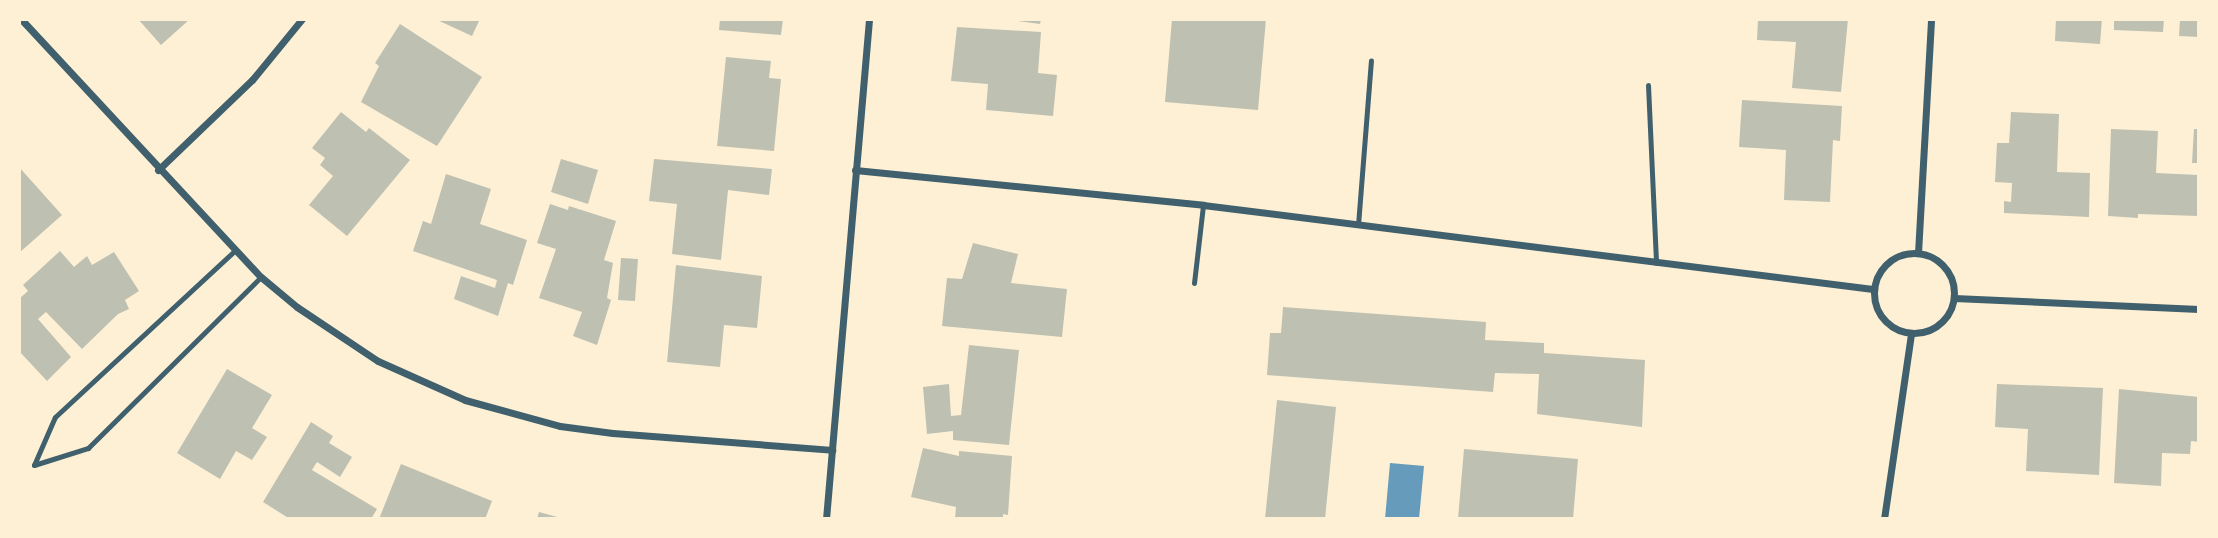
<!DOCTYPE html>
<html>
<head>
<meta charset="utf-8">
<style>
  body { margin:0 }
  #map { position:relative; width:2218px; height:538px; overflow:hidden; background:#fdf0d5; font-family:Signika,sans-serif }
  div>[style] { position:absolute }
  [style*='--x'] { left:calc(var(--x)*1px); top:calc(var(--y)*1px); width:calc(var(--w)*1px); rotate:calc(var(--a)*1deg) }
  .water>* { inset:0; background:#669bbc }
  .building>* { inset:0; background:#bec0b2 }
  .service>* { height:5px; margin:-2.5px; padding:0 2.5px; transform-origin:2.5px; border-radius:2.5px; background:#3f606c }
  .minor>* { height:7px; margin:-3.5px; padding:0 3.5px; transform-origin:3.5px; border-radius:3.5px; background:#3f606c }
  .minor>.ring { margin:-3.5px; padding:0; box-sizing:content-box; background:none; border:7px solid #3f606c; border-radius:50% }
  span { translate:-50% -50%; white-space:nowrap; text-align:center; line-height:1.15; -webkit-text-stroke:7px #fdf0d5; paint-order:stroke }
  .frame { position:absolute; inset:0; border:21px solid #fdf0d5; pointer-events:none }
</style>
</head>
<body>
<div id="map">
  <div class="water">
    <i style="clip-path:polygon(1390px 463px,1424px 466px,1419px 519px,1385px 519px)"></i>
  </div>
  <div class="building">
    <i style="clip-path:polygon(138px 19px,190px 19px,161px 45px)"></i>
    <i style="clip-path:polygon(435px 19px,480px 19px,472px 36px)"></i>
    <i style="clip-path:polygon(720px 19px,783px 19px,781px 35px,719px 30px)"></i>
    <i style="clip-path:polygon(1004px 19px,1041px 19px,1040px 24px)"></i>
    <i style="clip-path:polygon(1172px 19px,1266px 19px,1258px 110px,1165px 102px)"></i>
    <i style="clip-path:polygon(1758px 19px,1848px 19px,1841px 92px,1792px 88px,1796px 42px,1757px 40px)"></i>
    <i style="clip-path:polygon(2056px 19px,2102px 19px,2100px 44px,2055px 41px)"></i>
    <i style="clip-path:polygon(2114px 19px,2164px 19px,2163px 32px,2114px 30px)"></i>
    <i style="clip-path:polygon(2180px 19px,2199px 19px,2199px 37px,2179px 36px)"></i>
    <i style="clip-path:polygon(400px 24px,482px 77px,437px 146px,361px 102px,379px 66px,375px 63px)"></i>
    <i style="clip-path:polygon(957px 27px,1041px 32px,1038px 73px,1057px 75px,1053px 116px,986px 110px,988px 84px,951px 81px)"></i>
    <i style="clip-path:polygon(726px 57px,771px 61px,769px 78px,781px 79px,774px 151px,717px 146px)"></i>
    <i style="clip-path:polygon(1742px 100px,1842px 106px,1840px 141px,1833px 140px,1830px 202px,1784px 200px,1786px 150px,1739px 147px)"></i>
    <i style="clip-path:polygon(341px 112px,366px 132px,369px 128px,410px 160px,347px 236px,309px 205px,333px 176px,320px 165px,325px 158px,312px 148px)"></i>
    <i style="clip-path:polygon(2011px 112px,2059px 114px,2057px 172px,2090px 173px,2089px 217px,2004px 213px,2004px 201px,2011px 202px,2012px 183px,1995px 182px,1997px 143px,2009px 143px)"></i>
    <i style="clip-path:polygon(2111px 129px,2158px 131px,2156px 173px,2199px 175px,2199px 216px,2138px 214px,2138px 218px,2108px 216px)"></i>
    <i style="clip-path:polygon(2194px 129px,2199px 129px,2199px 163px,2192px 163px)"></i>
    <i style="clip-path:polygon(561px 159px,598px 170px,588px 204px,551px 192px)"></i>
    <i style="clip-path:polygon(654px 159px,772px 169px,769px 195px,728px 190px,721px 260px,672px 254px,677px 204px,649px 201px)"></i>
    <i style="clip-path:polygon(19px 167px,62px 215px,19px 253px)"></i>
    <i style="clip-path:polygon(446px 174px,491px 189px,480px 224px,527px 240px,513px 285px,508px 283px,498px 316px,454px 299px,461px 276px,495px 288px,497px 280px,413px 251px,423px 221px,431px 224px)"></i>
    <i style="clip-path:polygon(550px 204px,568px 210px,569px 206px,616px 221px,604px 260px,613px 263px,607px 298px,611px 300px,597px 345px,573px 336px,582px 312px,539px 298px,556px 249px,537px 243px)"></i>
    <i style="clip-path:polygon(973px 243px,1018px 254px,1011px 283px,1067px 289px,1062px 337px,942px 326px,947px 278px,962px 279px)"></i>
    <i style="clip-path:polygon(60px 251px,74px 267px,87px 256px,92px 265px,114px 252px,139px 291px,125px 300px,129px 309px,118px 314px,82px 349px,46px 312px,38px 319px,71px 357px,47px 381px,19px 351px,19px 299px,28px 291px,23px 285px)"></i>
    <i style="clip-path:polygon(621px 258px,638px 259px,635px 301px,618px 300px)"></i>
    <i style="clip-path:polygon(676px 265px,762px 276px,757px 328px,724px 325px,720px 367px,667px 362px)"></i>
    <i style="clip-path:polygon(1283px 307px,1486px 322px,1485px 340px,1544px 343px,1544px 353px,1645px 360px,1642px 427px,1537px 414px,1539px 374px,1495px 373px,1493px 392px,1267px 375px,1270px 333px,1281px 333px)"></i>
    <i style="clip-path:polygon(969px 345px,1019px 350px,1009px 445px,953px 440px,953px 431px,927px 434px,923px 387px,949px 384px,951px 416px,961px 415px)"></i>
    <i style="clip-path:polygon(227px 369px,272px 395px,252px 428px,267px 437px,252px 460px,236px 451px,220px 479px,177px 453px)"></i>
    <i style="clip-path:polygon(1997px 384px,2103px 388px,2099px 475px,2026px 471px,2028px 429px,1995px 427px)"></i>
    <i style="clip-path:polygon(2119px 389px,2199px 397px,2199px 442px,2191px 441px,2190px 454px,2162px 453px,2161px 486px,2114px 483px)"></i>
    <i style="clip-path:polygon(1277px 400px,1336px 407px,1325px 519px,1265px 519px)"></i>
    <i style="clip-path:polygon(311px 422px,333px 436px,329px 443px,352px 457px,340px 477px,317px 462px,312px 470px,377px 509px,371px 519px,290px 519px,263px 502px)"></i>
    <i style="clip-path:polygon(923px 448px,959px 456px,959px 451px,1012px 456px,1008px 515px,1003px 514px,1003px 519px,955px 519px,956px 507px,911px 497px)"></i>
    <i style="clip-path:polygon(1464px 449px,1578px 459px,1573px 519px,1458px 519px)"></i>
    <i style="clip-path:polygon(401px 464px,492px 501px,485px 519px,379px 519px)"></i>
    <i style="clip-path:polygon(539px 512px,561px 518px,561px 519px,537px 519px)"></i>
  </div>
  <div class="service">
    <i style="--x:1648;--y:85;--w:178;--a:87.4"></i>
    <i style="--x:1358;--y:225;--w:165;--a:-85.5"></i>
    <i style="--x:1194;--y:283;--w:79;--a:-83.4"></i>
    <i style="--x:34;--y:465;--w:57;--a:-17.5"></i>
    <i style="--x:88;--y:448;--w:243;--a:-44.7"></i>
    <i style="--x:34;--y:465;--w:52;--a:-66.4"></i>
    <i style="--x:55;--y:417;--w:244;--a:-42.8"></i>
  </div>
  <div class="minor">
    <i style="--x:21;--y:19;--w:352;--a:47.1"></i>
    <i style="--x:261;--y:277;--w:47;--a:39.8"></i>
    <i style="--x:297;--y:307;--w:97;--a:33.7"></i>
    <i style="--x:378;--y:361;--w:95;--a:24.1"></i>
    <i style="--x:465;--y:400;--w:98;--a:15.3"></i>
    <i style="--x:560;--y:426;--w:53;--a:7.5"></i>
    <i style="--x:613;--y:433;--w:220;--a:4.4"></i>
    <i style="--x:158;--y:170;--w:130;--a:-43.8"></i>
    <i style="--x:252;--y:80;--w:79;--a:-50.7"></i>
    <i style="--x:855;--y:170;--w:350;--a:5.7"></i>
    <i style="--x:1203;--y:205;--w:675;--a:7.15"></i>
    <i class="ring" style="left:1874px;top:253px;width:73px;height:73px"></i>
    <i style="--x:1918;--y:253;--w:234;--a:-86.8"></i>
    <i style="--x:1954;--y:298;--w:245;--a:2.6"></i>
    <i style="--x:826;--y:519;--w:502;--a:-85.08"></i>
    <i style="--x:1884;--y:519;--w:188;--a:-81.7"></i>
  </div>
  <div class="frame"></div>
</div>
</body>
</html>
